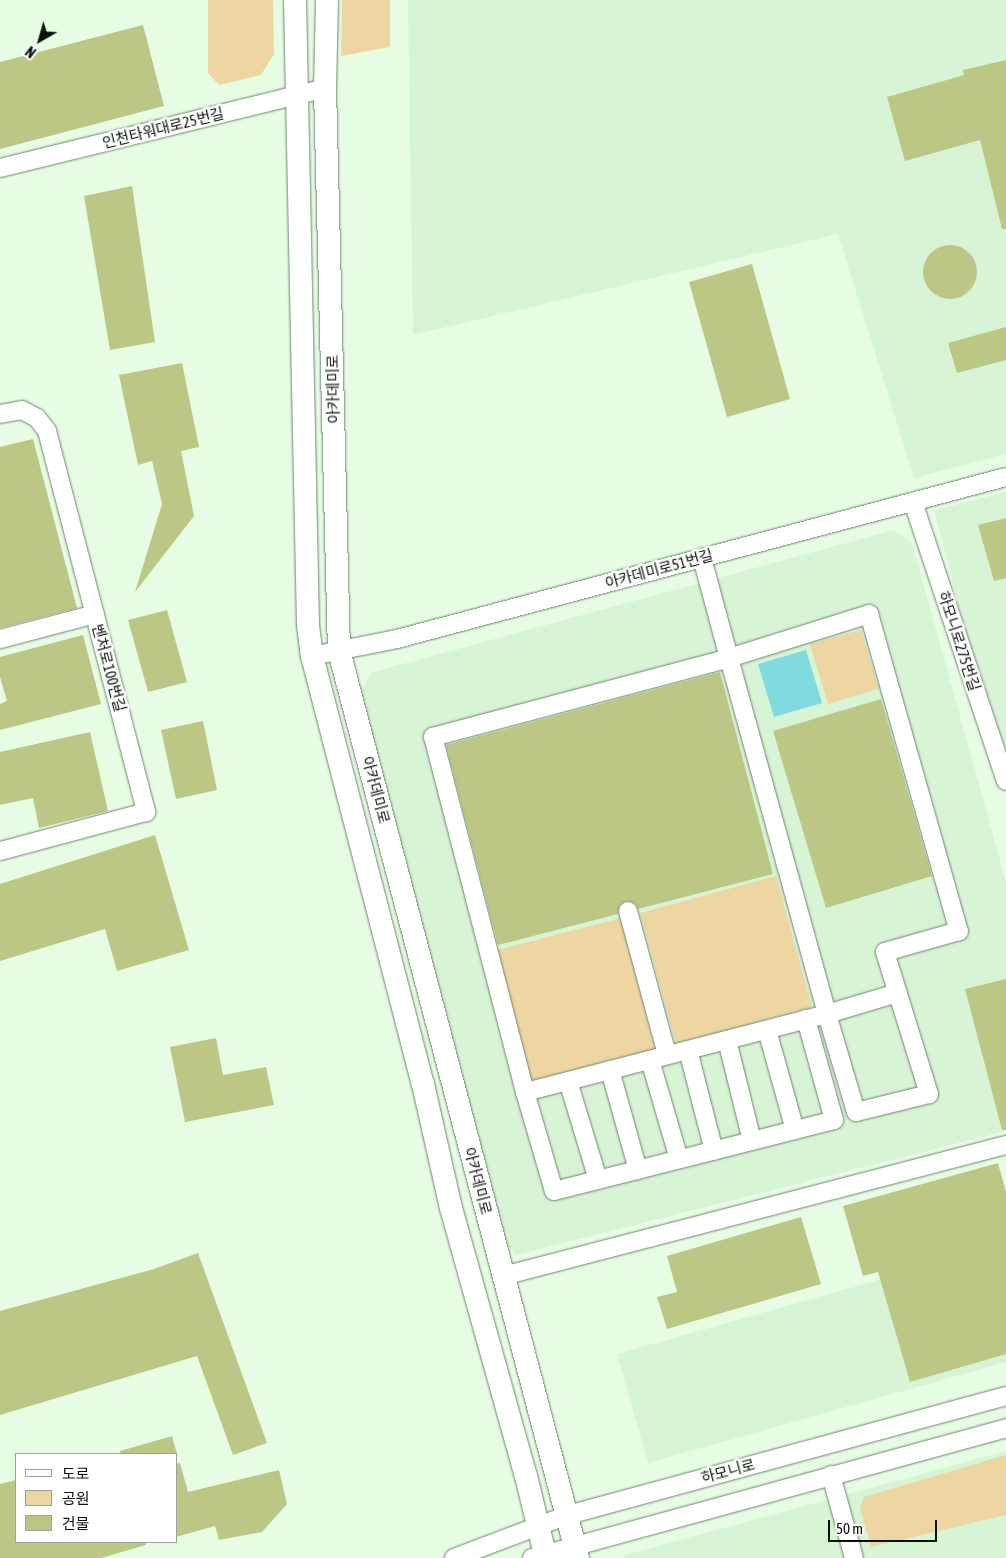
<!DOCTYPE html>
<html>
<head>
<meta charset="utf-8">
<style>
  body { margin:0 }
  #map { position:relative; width:1006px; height:1558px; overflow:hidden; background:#e6fde4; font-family:"Asap Condensed","Noto Sans KR",sans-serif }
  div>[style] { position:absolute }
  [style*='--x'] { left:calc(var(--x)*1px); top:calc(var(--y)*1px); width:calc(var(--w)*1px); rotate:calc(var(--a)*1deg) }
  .built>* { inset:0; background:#d7f4d5 }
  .green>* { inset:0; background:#edd6a1 }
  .water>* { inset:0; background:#80dbde }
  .building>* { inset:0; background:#bdc785 }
  .round { border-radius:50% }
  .roads { filter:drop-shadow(0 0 1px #6f836d) drop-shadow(0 0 1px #6f836d) }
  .minor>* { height:18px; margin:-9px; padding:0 9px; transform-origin:9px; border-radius:9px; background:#fff }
  .major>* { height:22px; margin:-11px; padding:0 11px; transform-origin:11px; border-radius:11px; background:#fff }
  span { translate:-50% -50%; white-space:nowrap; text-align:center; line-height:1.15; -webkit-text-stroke:4.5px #fff; paint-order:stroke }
  .street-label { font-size:15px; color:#091109 }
  .legend { position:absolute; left:15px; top:1453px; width:162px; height:90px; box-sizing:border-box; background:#fff; border:1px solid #9da09d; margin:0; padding:6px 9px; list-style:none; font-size:15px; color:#091109 }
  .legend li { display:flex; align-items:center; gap:10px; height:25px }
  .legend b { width:25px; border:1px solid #9da09d }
  .north { position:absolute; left:15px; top:15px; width:50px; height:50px; -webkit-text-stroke:4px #fff; paint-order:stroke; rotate:218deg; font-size:14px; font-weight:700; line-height:20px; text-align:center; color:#091109 }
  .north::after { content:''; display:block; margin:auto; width:18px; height:22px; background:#091109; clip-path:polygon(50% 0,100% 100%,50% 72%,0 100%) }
  .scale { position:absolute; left:828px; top:1520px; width:109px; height:22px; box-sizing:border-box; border:2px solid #091109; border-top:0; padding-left:6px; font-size:15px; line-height:18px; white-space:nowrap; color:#091109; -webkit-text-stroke:4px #fff; paint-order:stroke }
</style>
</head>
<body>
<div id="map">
  <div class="built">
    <i style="clip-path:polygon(408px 0,1006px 0,1006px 454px,914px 478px,838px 234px,413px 335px)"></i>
    <i style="clip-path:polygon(1006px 492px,1006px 784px,934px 510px)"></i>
    <i style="clip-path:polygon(894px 530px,912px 543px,1006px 882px,1006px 1131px,516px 1255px,496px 1232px,357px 705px,370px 673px)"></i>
    <i style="clip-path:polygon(1006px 1244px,1006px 1362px,648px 1463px,617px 1354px)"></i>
    <i style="clip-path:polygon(1006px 1451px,1006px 1558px,623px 1558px,625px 1555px)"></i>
  </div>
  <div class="green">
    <i style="clip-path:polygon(208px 0,273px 0,274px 54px,261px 75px,219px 85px,208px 73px)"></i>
    <i style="clip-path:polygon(342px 0,390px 0,390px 47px,341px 56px)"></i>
    <i style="clip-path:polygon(861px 630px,879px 689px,828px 704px,810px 644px)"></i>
    <i style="clip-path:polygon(776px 876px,812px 1007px,676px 1044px,640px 913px)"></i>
    <i style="clip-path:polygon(621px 918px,655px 1049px,531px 1081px,497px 950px)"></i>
    <i style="clip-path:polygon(1006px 1455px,1006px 1515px,871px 1547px,860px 1508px,864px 1497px)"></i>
  </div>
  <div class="water">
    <i style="clip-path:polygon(806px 650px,822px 703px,774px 717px,758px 664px)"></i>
  </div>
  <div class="building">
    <i style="clip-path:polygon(143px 25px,164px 106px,0 149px,0 62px)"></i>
    <i style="clip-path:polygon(1006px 60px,1006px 229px,1002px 229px,980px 140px,905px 161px,887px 97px,964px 75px,963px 70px)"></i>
    <i style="clip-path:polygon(132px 186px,155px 342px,110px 350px,84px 196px)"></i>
    <i class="round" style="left:923px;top:245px;width:54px;height:54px"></i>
    <i style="clip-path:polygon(752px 264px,790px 399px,727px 417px,689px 282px)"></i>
    <i style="clip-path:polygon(1006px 327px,1006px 360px,957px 373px,948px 343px)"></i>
    <i style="clip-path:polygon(182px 363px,199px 447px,181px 451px,194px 516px,135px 592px,162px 504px,152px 461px,138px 465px,119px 375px)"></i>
    <i style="clip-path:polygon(33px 439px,77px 608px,0 628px,0 447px)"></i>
    <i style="clip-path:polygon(1006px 518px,1006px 578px,994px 581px,978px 525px)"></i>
    <i style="clip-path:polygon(167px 610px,187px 682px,148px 692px,128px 620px)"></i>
    <i style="clip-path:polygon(83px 635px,101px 704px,0 730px,0 704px,7px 701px,0 677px,0 657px)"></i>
    <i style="clip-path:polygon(720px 672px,773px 874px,638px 909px,635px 903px,626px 901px,620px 904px,618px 914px,498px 945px,446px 745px)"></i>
    <i style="clip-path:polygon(881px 699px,932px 876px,826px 908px,773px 731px)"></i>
    <i style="clip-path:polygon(203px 721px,217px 790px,176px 799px,161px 730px)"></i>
    <i style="clip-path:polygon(90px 732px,108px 811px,39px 828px,33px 798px,0 805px,0 752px)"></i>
    <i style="clip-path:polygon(155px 835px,189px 950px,117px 971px,105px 929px,0 961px,0 884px)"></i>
    <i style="clip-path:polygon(1006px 979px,1006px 1130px,1002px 1130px,965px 989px)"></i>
    <i style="clip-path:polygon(216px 1038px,223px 1075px,266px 1067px,274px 1105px,185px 1122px,170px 1047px)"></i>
    <i style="clip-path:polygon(998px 1163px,1006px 1192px,1006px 1354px,910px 1382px,878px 1272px,863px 1276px,843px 1206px)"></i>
    <i style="clip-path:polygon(801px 1217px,821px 1284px,667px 1329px,657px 1297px,677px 1292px,667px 1256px)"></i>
    <i style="clip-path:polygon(198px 1253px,267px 1443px,233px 1455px,197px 1356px,0 1415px,0 1311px,154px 1269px)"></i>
    <i style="clip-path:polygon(172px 1436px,177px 1454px,120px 1454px,120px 1451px)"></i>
    <i style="clip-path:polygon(180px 1463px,188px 1492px,279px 1470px,287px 1504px,262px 1532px,219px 1540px,215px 1526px,176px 1537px,176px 1464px)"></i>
    <i style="clip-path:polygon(16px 1480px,16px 1542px,146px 1542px,146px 1545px,101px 1558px,0 1558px,0 1484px)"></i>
  </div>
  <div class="roads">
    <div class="minor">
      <i style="--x:0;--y:168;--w:335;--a:-13.8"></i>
      <i style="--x:0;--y:414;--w:22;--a:-10"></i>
      <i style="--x:22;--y:410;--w:17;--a:28"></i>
      <i style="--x:37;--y:418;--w:16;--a:52"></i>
      <i style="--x:47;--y:431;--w:394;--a:75.4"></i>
      <i style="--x:146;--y:812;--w:151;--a:165"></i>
      <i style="--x:913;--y:502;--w:294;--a:71.6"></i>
      <i style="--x:702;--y:558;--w:104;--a:74.9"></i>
      <i style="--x:729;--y:658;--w:369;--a:74.6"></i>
      <i style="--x:827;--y:1014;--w:312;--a:165.5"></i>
      <i style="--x:525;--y:1092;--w:367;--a:-104.5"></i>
      <i style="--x:433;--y:737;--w:306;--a:-14.9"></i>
      <i style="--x:729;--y:658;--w:147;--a:-17.4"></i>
      <i style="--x:869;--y:614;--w:330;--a:74.2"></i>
      <i style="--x:959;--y:931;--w:77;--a:164.2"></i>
      <i style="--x:885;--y:952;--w:149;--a:72.8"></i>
      <i style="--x:929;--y:1094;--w:75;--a:166.1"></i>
      <i style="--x:856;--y:1112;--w:102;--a:-106.5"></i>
      <i style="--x:827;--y:1014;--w:74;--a:-16.5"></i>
      <i style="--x:0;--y:639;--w:98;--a:-14.7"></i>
      <i style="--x:312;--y:656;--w:87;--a:-11.3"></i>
      <i style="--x:397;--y:639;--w:630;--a:-14.9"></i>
      <i style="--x:628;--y:911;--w:149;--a:74.8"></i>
      <i style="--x:767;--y:1030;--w:104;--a:74.4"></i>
      <i style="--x:727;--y:1040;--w:104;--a:76.1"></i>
      <i style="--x:688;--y:1050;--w:104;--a:75.6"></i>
      <i style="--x:650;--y:1060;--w:103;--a:73.7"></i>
      <i style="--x:610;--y:1070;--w:104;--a:74.4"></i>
      <i style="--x:568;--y:1081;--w:103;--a:73.1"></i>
      <i style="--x:525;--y:1092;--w:103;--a:73.7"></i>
      <i style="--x:554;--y:1191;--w:289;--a:-14.2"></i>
      <i style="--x:834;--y:1120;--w:105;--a:-105.5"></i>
      <i style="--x:503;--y:1276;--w:520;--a:-14.6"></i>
      <i style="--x:831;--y:1475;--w:86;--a:74.5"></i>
      <i style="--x:454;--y:1558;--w:122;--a:-20.7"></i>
      <i style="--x:568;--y:1515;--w:454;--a:-15.2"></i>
      <i style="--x:532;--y:1558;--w:492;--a:-15.3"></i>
    </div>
    <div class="major">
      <i style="--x:295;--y:0;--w:625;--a:88.81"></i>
      <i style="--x:308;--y:625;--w:31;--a:83"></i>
      <i style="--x:312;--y:656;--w:442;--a:75.5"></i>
      <i style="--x:423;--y:1084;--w:127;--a:77.3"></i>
      <i style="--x:451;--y:1208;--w:278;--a:74.4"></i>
      <i style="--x:526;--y:1476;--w:84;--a:76.3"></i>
      <i style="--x:327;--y:0;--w:88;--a:91.3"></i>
      <i style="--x:325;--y:88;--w:563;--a:88.58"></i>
      <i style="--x:339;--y:651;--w:938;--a:75.24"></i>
    </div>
  </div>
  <div class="street-label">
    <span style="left:163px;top:128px;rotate:-14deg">인천타워대로25번길</span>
    <span style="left:333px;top:389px;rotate:-91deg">아카데미로</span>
    <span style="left:659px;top:569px;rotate:-15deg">아카데미로51번길</span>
    <span style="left:959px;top:641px;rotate:72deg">하모니로275번길</span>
    <span style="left:109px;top:668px;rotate:75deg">벤처로100번길</span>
    <span style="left:376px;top:790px;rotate:75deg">아카데미로</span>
    <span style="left:478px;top:1181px;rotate:75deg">아카데미로</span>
    <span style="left:728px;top:1471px;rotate:-15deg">하모니로</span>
  </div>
  <ul class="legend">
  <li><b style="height:6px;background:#fff"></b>도로</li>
  <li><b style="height:14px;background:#edd6a1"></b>공원</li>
  <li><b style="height:14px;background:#bdc785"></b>건물</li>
  </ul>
  <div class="north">N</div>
  <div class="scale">50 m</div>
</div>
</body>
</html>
